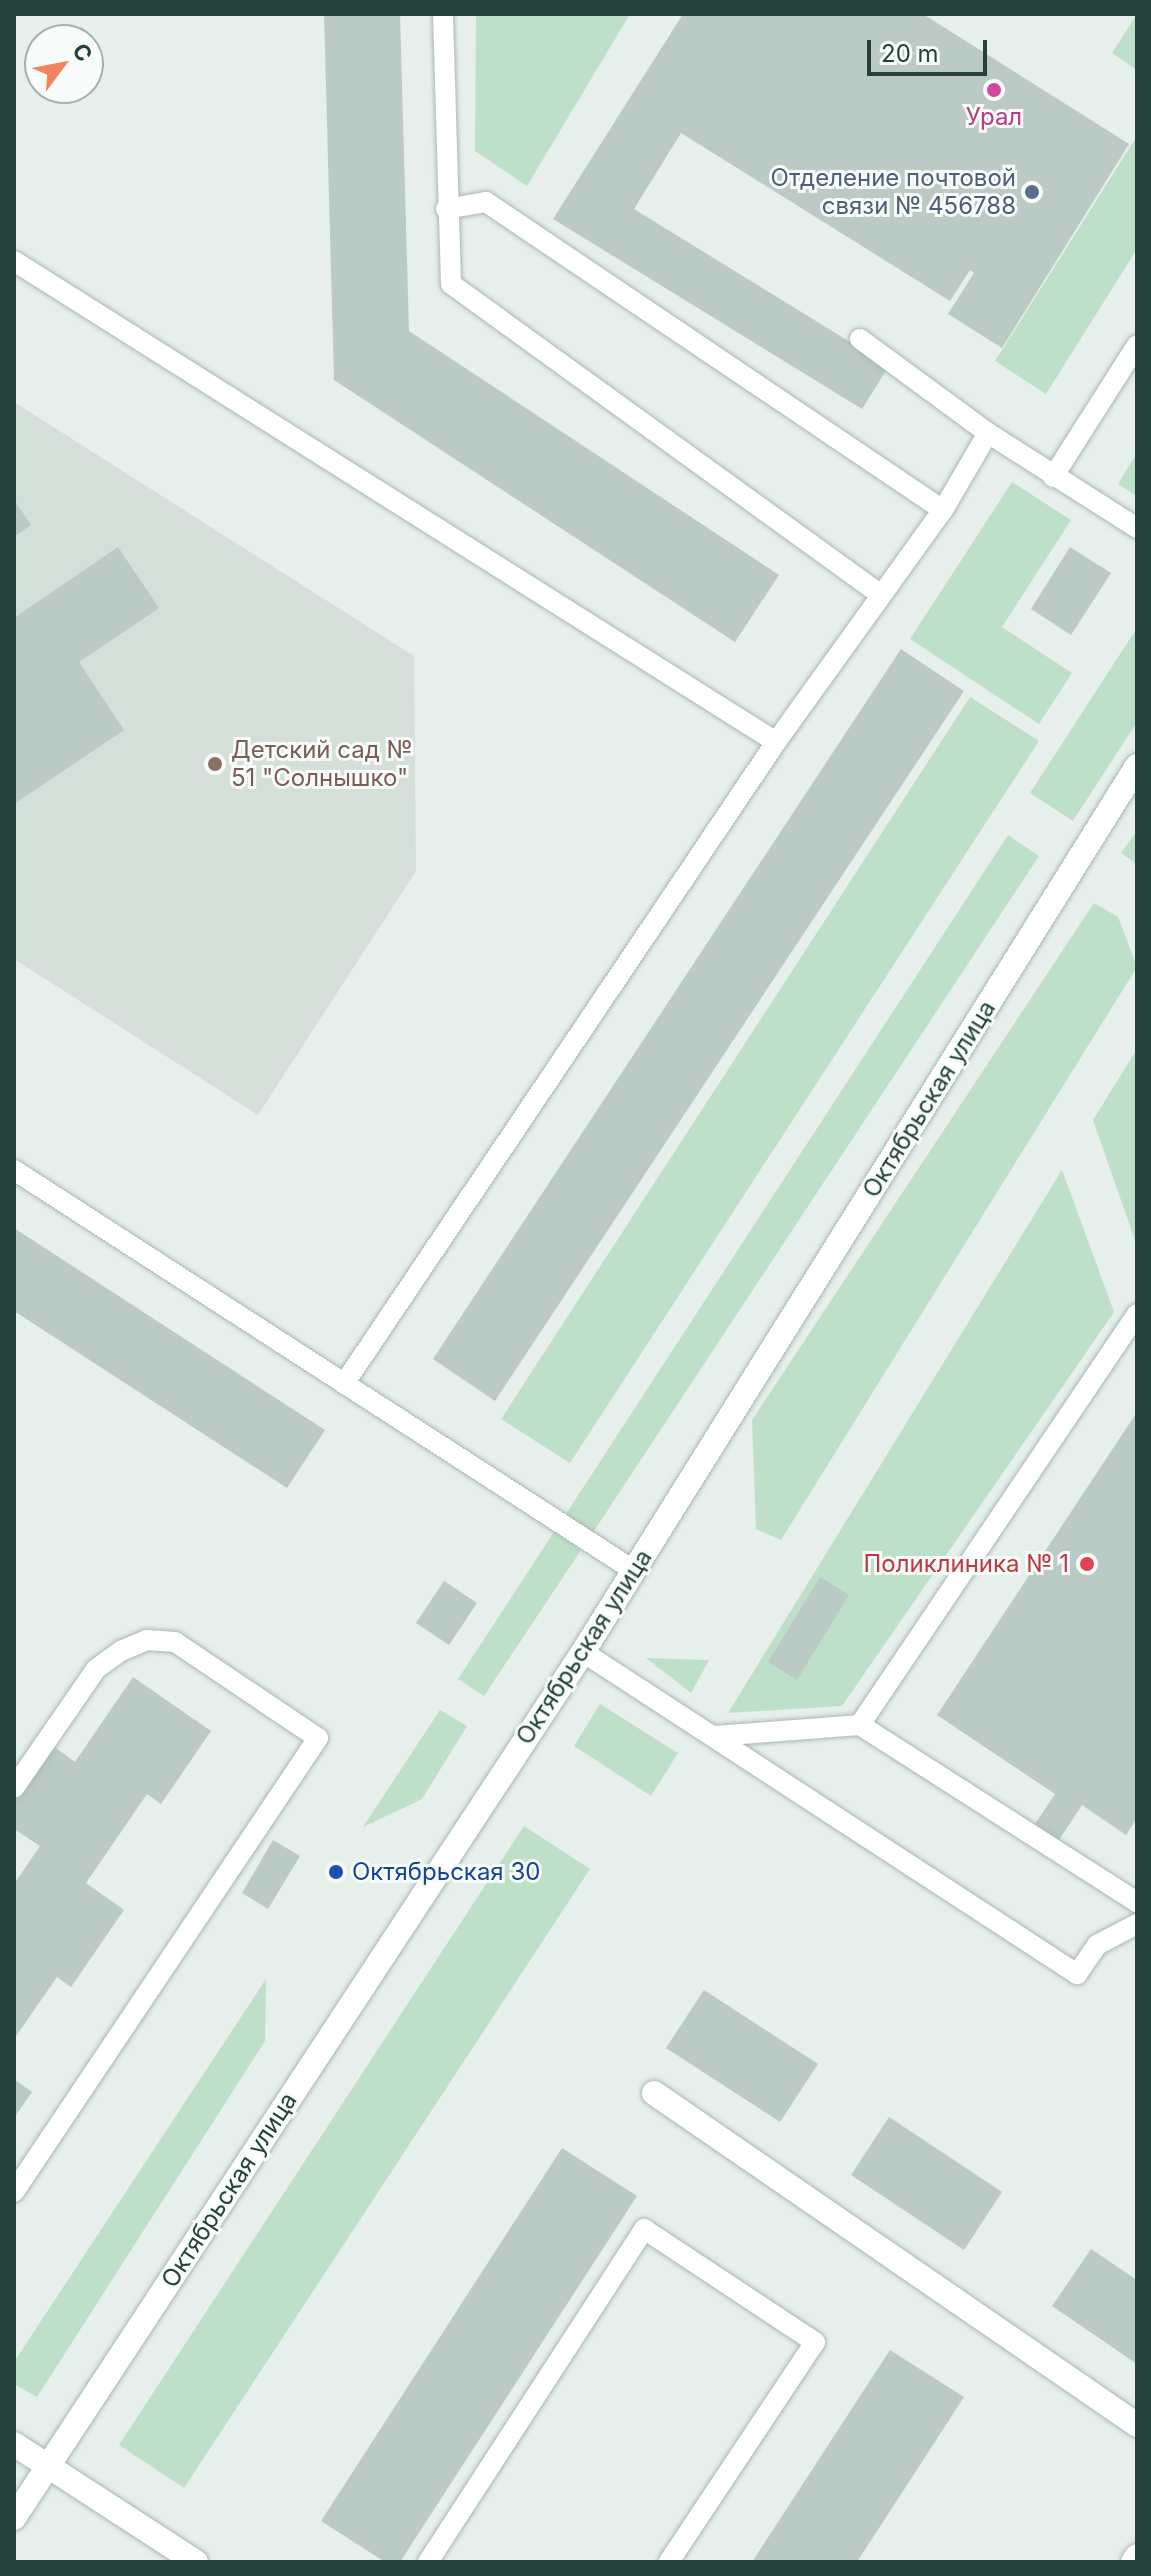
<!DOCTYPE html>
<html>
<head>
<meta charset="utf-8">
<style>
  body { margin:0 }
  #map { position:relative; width:1151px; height:2576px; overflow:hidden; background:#e6efeb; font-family:Inter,sans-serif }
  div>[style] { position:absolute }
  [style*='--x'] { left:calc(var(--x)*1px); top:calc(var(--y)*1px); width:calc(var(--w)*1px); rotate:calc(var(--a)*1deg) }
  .built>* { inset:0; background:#d4dfda }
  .green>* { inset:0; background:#bfe0c8 }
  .building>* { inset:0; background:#bbcac4 }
  .roads { filter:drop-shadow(0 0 2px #a8b8b2) drop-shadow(0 0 2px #a8b8b2) }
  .lane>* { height:20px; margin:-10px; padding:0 10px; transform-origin:10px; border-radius:10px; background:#fff }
  .street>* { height:24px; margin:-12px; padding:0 12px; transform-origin:12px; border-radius:12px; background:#fff }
  .secondary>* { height:24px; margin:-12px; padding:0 12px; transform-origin:12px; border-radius:12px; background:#fff }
  .dots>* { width:22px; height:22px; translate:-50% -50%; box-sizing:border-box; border:4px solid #f7fbf9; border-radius:50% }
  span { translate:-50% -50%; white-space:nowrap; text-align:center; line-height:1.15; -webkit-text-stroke:6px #f7fbf9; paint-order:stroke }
  .hotel-label { font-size:24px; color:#b23c85 }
  .service-label { font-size:24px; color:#4e5e75 }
  .right { translate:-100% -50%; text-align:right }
  .education-label { font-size:24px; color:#785e54 }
  .left { translate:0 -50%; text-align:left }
  .street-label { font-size:24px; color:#24423a }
  .health-label { font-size:24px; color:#be3a42 }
  .transit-label { font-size:24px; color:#164399 }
  .frame { position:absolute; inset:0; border:16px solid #24423a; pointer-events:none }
  .north { position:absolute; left:24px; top:24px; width:80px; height:80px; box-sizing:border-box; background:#f7fbf9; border:2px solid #a3b1ad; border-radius:50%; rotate:58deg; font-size:22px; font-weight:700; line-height:32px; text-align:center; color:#24423a }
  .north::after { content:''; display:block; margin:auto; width:28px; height:36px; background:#f4845f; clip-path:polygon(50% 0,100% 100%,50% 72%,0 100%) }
  .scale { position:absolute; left:867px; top:40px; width:120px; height:36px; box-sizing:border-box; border:4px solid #24423a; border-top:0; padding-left:10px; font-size:24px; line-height:28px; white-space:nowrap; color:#24423a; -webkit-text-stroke:6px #f7fbf9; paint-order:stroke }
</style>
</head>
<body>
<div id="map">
  <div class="built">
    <i style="clip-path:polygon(14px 402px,414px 656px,416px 871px,258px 1115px,14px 959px)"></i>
  </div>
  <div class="green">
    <i style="clip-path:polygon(476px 14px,630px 14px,527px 186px,475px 151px)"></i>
    <i style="clip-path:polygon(1137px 14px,1137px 70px,1112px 53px)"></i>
    <i style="clip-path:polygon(1137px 136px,1137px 249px,1046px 394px,995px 361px)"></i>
    <i style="clip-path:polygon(1137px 453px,1137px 496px,1118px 484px)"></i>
    <i style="clip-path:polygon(1012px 482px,1071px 520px,1002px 627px,1072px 673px,1039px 724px,910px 639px)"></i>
    <i style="clip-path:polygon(1137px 628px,1137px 722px,1073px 821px,1030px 793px)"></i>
    <i style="clip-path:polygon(970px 697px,1039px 741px,570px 1463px,501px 1419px)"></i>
    <i style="clip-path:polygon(1137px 831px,1137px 864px,1121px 853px)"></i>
    <i style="clip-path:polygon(1008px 835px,1039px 856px,590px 1537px,564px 1517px)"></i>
    <i style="clip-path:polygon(1094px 903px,1118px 917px,1137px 967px,781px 1540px,756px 1529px,752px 1420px)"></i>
    <i style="clip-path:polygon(1137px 1049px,1137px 1246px,1093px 1120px)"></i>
    <i style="clip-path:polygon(1062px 1170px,1114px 1312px,842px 1706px,728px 1713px)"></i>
    <i style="clip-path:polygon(554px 1532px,581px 1550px,484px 1696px,458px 1679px)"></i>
    <i style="clip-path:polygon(646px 1658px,709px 1660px,691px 1693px)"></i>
    <i style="clip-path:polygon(600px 1704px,678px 1753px,651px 1796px,574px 1746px)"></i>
    <i style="clip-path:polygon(440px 1710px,467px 1726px,422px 1799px,363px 1827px)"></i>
    <i style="clip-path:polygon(524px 1826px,590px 1869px,184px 2488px,119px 2445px)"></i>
    <i style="clip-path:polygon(266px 1979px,265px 2041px,37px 2397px,14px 2384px,14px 2362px)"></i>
  </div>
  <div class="building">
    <i style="clip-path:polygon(324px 14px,400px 14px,409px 331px,779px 575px,735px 642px,334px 380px)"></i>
    <i style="clip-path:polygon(683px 14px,923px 14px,1129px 144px,1002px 348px,948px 314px,974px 273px,970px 270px,950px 301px,681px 133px,634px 209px,889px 366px,862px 409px,553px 219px)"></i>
    <i style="clip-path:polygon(14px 500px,31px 525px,14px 537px)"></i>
    <i style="clip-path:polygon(118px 547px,159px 608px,79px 662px,124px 730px,14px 804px,14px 618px)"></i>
    <i style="clip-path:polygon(1070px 547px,1111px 573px,1071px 635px,1031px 609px)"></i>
    <i style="clip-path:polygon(901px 649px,964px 691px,495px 1401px,433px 1359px)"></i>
    <i style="clip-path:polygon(14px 1228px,325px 1430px,287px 1488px,14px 1311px)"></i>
    <i style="clip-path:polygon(1137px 1412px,1137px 1818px,1126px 1835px,1082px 1805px,1059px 1840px,1035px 1824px,1055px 1794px,937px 1715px)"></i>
    <i style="clip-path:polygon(820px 1577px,849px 1595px,797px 1680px,768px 1662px)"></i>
    <i style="clip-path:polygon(444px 1581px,477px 1603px,449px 1645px,416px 1623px)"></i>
    <i style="clip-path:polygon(133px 1677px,211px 1731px,161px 1804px,147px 1794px,86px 1883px,124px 1910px,71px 1987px,57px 1977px,14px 2039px,14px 1884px,40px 1846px,14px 1829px,14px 1795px,49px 1743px,75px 1762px)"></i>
    <i style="clip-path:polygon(273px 1840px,300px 1856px,268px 1909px,242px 1893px)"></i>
    <i style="clip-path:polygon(704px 1990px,818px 2064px,780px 2122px,666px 2048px)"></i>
    <i style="clip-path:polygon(14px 2079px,32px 2092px,14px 2118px)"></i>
    <i style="clip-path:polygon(889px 2117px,1002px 2192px,964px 2250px,851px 2175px)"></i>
    <i style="clip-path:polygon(562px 2148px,637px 2196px,400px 2562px,385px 2562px,321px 2521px)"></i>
    <i style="clip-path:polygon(1091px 2249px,1137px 2280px,1137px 2364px,1052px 2306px)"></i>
    <i style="clip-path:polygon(890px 2350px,964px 2397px,857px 2562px,752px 2562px)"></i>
  </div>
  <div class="roads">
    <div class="lane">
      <i style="--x:443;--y:14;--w:270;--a:88.3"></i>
      <i style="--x:451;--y:284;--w:531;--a:35.88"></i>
      <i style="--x:446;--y:209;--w:41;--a:-9.9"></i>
      <i style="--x:486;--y:202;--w:551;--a:33.98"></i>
      <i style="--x:14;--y:261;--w:901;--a:32.26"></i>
      <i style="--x:860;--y:339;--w:159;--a:36.3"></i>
      <i style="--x:1053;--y:477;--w:156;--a:-57.5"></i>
      <i style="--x:14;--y:1170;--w:737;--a:32.87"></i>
      <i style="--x:1137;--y:1314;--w:496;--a:124"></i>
      <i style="--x:860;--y:1725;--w:329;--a:32.6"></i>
      <i style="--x:344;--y:1384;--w:774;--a:-56.06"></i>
      <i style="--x:776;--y:742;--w:286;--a:-54.3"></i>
      <i style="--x:943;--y:510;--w:89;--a:-59.7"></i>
      <i style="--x:988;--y:433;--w:177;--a:32.5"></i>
      <i style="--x:583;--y:1652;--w:590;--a:33.1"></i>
      <i style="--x:1077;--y:1974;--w:35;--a:-55"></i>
      <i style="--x:1097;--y:1945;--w:45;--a:-27.7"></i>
      <i style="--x:714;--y:1736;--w:146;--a:-4.3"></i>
      <i style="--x:14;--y:1788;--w:145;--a:-55.4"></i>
      <i style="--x:96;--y:1669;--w:31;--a:-36"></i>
      <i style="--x:121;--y:1651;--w:28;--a:-23"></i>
      <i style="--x:147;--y:1640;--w:28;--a:4"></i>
      <i style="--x:175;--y:1642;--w:172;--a:33.9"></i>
      <i style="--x:318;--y:1738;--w:546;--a:123.81"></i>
      <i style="--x:428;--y:2562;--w:397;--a:-57"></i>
      <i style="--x:644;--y:2229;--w:205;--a:33.5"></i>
      <i style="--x:815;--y:2342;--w:264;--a:123.6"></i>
    </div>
    <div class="street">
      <i style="--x:654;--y:2093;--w:586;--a:34.5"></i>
      <i style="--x:14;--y:2444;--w:217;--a:33"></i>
      <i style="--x:1133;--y:2562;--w:7;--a:-56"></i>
    </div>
    <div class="secondary">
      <i style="--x:14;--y:2518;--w:1036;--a:-56.69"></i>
      <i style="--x:583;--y:1652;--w:1045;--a:-57.98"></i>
    </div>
  </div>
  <div class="dots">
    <i style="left:994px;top:90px;background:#d1479c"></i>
    <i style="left:1032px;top:192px;background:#5c6f8a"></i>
    <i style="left:215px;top:764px;background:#8d6e63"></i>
    <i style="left:1087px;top:1564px;background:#e0444e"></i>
    <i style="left:336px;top:1872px;background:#1a4fb4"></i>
  </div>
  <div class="hotel-label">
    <span style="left:994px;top:117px">Урал</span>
  </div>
  <div class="service-label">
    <span class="right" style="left:1016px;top:192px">Отделение почтовой<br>связи № 456788</span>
  </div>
  <div class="education-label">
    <span class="left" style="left:231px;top:764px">Детский сад №<br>51 "Солнышко"</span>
  </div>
  <div class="street-label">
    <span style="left:929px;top:1099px;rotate:-58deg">Октябрьская улица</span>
    <span style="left:584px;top:1647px;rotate:-57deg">Октябрьская улица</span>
    <span style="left:229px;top:2190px;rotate:-57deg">Октябрьская улица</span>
  </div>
  <div class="health-label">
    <span class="right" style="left:1069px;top:1564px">Поликлиника № 1</span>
  </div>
  <div class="transit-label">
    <span class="left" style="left:352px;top:1872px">Октябрьская 30</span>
  </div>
  <div class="frame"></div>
  <div class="north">С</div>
  <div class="scale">20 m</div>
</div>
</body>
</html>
